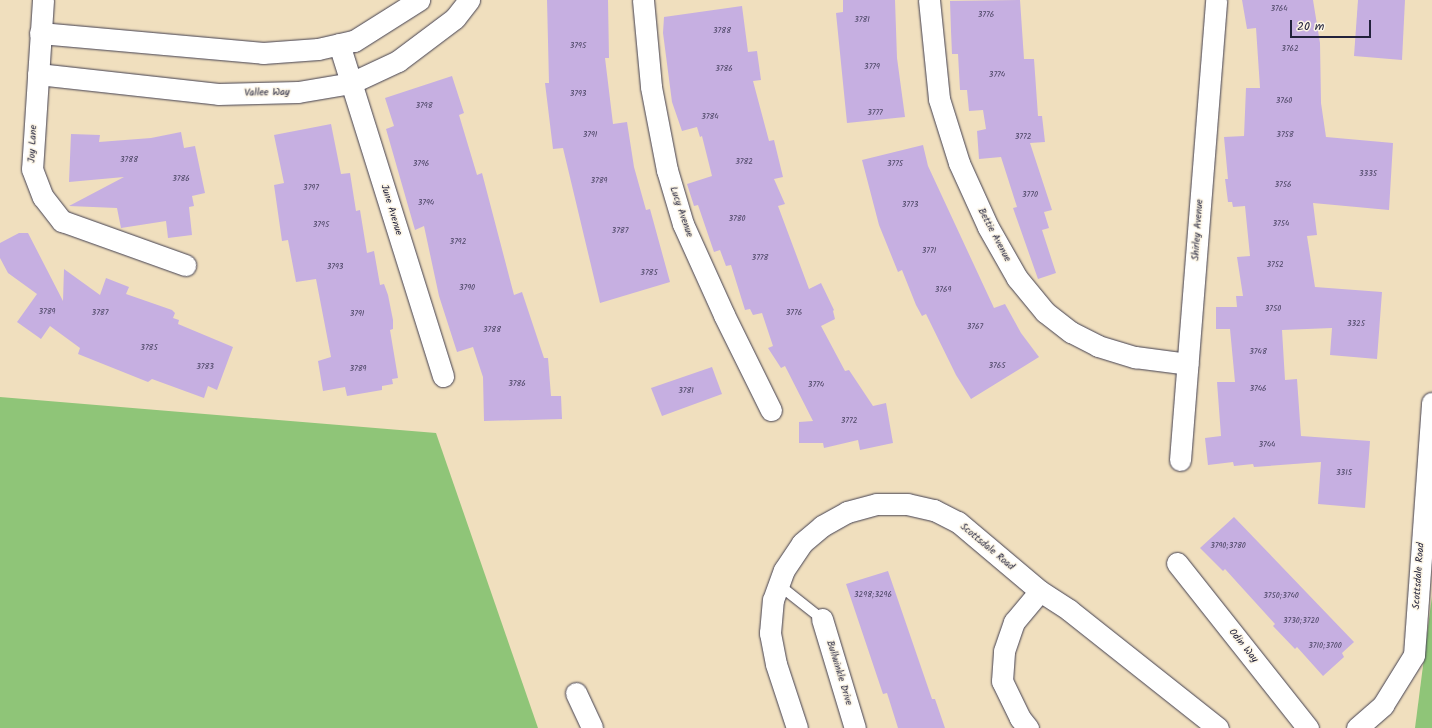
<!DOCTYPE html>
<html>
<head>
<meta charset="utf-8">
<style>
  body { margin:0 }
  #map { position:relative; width:1432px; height:728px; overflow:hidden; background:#f0dfbe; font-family:Kalam,sans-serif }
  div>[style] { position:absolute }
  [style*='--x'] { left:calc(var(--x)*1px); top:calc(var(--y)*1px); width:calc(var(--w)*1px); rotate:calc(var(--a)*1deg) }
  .green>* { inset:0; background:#8fc578 }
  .building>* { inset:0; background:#c6afe1 }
  .roads { filter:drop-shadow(0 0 1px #413e4f) drop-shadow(0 0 1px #413e4f) }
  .lane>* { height:10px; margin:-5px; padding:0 5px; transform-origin:5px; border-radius:5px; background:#fff }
  .street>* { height:21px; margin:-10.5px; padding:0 10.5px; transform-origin:10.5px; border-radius:10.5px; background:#fff }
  span { translate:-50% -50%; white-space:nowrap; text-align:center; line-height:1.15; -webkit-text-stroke:3px #fcf5e5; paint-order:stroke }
  .number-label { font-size:8px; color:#4b4564 }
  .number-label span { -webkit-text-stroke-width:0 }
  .street-label { font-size:10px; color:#22223b }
  .scale { position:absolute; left:1290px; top:20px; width:81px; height:18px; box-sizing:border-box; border:2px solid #22223b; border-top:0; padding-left:5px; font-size:12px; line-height:14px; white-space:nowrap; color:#22223b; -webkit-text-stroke:3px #fcf5e5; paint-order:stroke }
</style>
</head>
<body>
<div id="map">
  <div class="green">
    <i style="clip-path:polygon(0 397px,436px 433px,538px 728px,0 728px)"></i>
    <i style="clip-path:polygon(1432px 596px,1432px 728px,1415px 728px)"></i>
  </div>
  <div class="building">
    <i style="clip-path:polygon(547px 0,608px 0,609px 58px,605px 58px,613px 124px,627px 122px,634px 167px,646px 210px,650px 209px,670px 282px,600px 303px,563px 148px,553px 149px,545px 83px,549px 83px)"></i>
    <i style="clip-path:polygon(843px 0,895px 0,897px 58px,905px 117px,847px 123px,836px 13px,843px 12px)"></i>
    <i style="clip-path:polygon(1020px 0,1024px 59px,1034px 59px,1038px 116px,1042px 116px,1045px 142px,1030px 143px,1052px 210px,1044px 212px,1049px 228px,1042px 230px,1056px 273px,1038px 279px,1013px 208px,1017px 207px,1001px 157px,979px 159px,977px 131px,986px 129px,983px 110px,969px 111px,967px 90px,960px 90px,958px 54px,952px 54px,951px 31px,950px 1px)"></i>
    <i style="clip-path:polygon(1242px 0,1313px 0,1320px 43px,1321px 103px,1326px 137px,1393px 143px,1389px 210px,1313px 203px,1317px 235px,1307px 236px,1315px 287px,1382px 292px,1377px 359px,1330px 355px,1332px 328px,1282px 330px,1285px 380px,1297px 379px,1301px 436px,1370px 441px,1365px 508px,1318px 504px,1321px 462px,1254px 467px,1253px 464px,1234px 466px,1233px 462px,1208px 465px,1205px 438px,1221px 436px,1217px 382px,1235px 382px,1230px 329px,1216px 329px,1216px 307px,1237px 307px,1236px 296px,1243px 296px,1237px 257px,1250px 256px,1245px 206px,1233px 207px,1232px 202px,1228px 202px,1225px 179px,1228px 179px,1224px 137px,1244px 136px,1246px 88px,1260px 88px,1256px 28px,1247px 29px)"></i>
    <i style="clip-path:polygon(1358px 0,1405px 0,1402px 60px,1354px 56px)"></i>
    <i style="clip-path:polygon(742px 6px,748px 52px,757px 51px,761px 80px,753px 81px,769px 141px,774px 140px,783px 177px,774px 179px,785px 204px,778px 206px,809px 289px,821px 283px,834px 310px,833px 311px,835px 319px,821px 326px,845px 371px,849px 370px,873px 406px,886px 403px,893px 443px,860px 450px,858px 440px,824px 448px,823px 443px,799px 443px,799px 422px,813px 421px,785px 366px,781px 368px,768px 348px,773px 346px,762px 313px,753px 315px,750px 309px,745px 310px,731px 265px,726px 266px,720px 250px,714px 252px,698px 205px,694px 206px,687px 184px,712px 176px,702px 136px,700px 137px,697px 127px,682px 131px,672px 102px,663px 33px,664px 17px)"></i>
    <i style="clip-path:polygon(452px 76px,464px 113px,459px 115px,477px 175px,482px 173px,514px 295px,522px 292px,544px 358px,548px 358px,551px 396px,561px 396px,562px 419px,484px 421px,483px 377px,473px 347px,457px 352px,439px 296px,424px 226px,415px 230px,386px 129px,394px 126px,385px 98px)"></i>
    <i style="clip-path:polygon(331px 124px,341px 174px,350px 173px,356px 211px,360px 210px,367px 253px,374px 251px,380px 285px,384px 284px,388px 295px,393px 320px,393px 329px,390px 330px,398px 378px,392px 379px,393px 384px,382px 386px,382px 390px,347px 396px,345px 387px,323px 391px,318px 361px,331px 357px,316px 279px,296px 282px,288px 240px,282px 241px,274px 185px,284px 183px,274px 135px)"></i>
    <i style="clip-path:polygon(181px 132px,184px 148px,195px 146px,205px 193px,192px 196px,194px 206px,189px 207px,192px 235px,168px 238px,166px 221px,121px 228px,117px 208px,69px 206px,124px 177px,69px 182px,71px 134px,100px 135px,99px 142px,151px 138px)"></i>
    <i style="clip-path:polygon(923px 145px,928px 166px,994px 308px,1005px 304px,1021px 333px,1039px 357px,971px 399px,956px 375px,926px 314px,922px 316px,916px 305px,902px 270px,898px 272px,879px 225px,862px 160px)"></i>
    <i style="clip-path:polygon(19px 233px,28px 233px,63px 301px,64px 269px,100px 295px,106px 278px,129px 287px,126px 294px,172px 310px,175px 313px,173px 318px,179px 320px,178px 324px,233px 347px,217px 390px,208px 386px,204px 398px,152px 379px,148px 382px,78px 354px,80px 348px,50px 326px,41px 339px,17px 322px,37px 294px,8px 273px,0 258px,0 243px)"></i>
    <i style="clip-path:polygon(712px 367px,722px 394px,662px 416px,651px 388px)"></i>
    <i style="clip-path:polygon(1234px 517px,1354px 642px,1342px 653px,1344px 657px,1323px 676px,1297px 647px,1295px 649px,1273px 626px,1275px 624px,1225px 569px,1223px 571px,1200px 548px)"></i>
    <i style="clip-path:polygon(888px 571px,932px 699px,935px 699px,945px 728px,898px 728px,887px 693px,883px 694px,846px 584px)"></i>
  </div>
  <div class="roads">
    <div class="lane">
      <i style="--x:779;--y:585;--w:55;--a:38.3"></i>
    </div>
    <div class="street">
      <i style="--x:43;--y:0;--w:169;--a:93.7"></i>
      <i style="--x:32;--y:169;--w:30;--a:69"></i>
      <i style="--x:43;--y:197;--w:31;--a:52"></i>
      <i style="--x:62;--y:221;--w:131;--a:19.7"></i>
      <i style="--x:643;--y:0;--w:87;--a:84.7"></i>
      <i style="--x:651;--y:87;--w:85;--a:79.1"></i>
      <i style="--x:667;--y:170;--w:56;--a:73.5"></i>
      <i style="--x:683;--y:224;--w:100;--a:65.7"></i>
      <i style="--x:724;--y:315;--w:106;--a:63.7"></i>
      <i style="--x:929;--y:0;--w:100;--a:84.2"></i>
      <i style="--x:939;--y:99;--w:67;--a:72.6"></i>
      <i style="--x:959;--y:163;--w:70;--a:65.6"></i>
      <i style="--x:988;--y:227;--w:59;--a:60.4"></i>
      <i style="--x:1017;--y:278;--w:44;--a:50.5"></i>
      <i style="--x:1045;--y:312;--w:33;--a:38"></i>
      <i style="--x:1071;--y:332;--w:30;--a:27"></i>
      <i style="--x:1098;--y:346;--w:39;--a:17"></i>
      <i style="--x:1135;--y:357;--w:53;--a:7.5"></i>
      <i style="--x:40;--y:33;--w:224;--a:5.1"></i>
      <i style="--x:263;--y:53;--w:55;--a:-4.2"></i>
      <i style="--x:318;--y:49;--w:37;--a:-13"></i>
      <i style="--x:354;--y:41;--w:77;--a:-32.2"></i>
      <i style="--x:339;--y:44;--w:348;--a:72.6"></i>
      <i style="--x:38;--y:74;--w:181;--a:6.3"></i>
      <i style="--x:218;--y:94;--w:80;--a:-1.4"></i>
      <i style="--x:298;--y:92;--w:54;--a:-9.6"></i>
      <i style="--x:351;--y:83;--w:52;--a:-25.1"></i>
      <i style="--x:398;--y:61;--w:71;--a:-37"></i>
      <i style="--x:455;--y:18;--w:23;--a:-52"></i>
      <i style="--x:1180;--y:460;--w:461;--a:-85.5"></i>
      <i style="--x:1177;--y:563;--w:211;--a:51.6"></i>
      <i style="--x:822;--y:619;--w:114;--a:73.2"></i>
      <i style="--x:576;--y:693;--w:38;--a:65"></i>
      <i style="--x:797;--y:728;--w:67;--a:-108.2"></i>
      <i style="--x:776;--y:664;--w:32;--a:-101"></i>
      <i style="--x:770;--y:633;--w:33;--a:-85"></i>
      <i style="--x:773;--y:600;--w:32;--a:-70"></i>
      <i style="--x:784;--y:570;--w:32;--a:-56"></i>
      <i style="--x:802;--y:543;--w:26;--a:-40"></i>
      <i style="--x:822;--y:526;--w:29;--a:-29"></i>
      <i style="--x:847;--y:512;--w:31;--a:-15"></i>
      <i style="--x:877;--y:504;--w:30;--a:0"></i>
      <i style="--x:907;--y:504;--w:28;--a:13"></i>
      <i style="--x:934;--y:510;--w:27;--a:27"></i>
      <i style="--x:958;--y:522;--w:107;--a:40.1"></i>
      <i style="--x:1040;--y:591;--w:35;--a:33"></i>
      <i style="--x:1069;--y:610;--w:190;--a:38.4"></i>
      <i style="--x:1028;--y:728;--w:13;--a:-129"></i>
      <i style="--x:1020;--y:718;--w:41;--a:-115.9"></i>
      <i style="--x:1002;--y:681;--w:30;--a:-86"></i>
      <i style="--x:1004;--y:651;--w:31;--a:-71"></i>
      <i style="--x:1014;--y:622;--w:40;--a:-50"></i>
      <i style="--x:1357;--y:728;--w:35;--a:-41"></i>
      <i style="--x:1383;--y:705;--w:59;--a:-58.2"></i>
      <i style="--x:1414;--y:655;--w:253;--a:-85.9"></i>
    </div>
  </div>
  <div class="number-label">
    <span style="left:1279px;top:9px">3764</span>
    <span style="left:986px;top:15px">3776</span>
    <span style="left:862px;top:20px">3781</span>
    <span style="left:722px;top:31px">3788</span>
    <span style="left:578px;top:46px">3795</span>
    <span style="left:1290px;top:49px">3762</span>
    <span style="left:872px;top:67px">3779</span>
    <span style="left:724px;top:69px">3786</span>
    <span style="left:997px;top:75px">3774</span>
    <span style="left:578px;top:94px">3793</span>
    <span style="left:1284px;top:101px">3760</span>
    <span style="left:424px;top:106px">3798</span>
    <span style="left:875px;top:113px">3777</span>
    <span style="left:710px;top:117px">3784</span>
    <span style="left:590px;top:135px">3791</span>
    <span style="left:1285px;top:135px">3758</span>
    <span style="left:1023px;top:137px">3772</span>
    <span style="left:129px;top:160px">3788</span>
    <span style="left:744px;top:162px">3782</span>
    <span style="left:421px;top:164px">3796</span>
    <span style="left:895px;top:164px">3775</span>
    <span style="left:1368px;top:174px">3335</span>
    <span style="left:181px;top:179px">3786</span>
    <span style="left:599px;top:181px">3789</span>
    <span style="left:1283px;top:185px">3756</span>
    <span style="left:311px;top:188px">3797</span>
    <span style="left:1030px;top:195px">3770</span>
    <span style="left:426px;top:203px">3794</span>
    <span style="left:910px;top:205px">3773</span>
    <span style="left:737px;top:219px">3780</span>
    <span style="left:1281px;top:224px">3754</span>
    <span style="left:321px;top:225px">3795</span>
    <span style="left:620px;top:231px">3787</span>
    <span style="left:458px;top:242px">3792</span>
    <span style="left:929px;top:251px">3771</span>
    <span style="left:760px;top:258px">3778</span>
    <span style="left:1275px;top:265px">3752</span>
    <span style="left:335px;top:267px">3793</span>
    <span style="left:649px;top:273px">3785</span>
    <span style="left:467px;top:288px">3790</span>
    <span style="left:943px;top:290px">3769</span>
    <span style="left:1273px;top:309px">3750</span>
    <span style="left:47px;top:312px">3789</span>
    <span style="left:100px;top:313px">3787</span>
    <span style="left:794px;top:313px">3776</span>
    <span style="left:357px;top:314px">3791</span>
    <span style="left:1356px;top:324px">3325</span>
    <span style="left:975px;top:327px">3767</span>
    <span style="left:492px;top:330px">3788</span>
    <span style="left:149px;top:348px">3785</span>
    <span style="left:1258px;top:352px">3748</span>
    <span style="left:997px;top:366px">3765</span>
    <span style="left:205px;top:367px">3783</span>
    <span style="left:358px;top:369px">3789</span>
    <span style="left:517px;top:384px">3786</span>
    <span style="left:816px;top:385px">3774</span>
    <span style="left:1258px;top:389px">3746</span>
    <span style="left:686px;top:391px">3781</span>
    <span style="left:849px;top:421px">3772</span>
    <span style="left:1267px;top:445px">3744</span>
    <span style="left:1344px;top:473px">3315</span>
    <span style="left:1228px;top:546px">3790;3780</span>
    <span style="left:873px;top:595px">3298;3296</span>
    <span style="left:1281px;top:596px">3750;3740</span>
    <span style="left:1301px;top:621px">3730;3720</span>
    <span style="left:1325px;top:646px">3710;3700</span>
  </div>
  <div class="street-label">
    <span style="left:267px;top:93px;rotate:-1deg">Vallee Way</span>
    <span style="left:33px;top:144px;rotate:-87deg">Joy Lane</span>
    <span style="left:391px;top:210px;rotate:73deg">June Avenue</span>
    <span style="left:681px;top:212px;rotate:71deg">Lucy Avenue</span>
    <span style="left:1198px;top:230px;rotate:-86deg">Shirley Avenue</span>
    <span style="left:994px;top:235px;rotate:62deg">Bettie Avenue</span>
    <span style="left:987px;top:547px;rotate:40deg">Scottsdale Road</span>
    <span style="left:1419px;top:576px;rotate:-86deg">Scottsdale Road</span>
    <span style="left:1243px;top:646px;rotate:51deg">Odin Way</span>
    <span style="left:839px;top:673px;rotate:73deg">Bullwinkle Drive</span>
  </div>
  <div class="scale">20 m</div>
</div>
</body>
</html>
